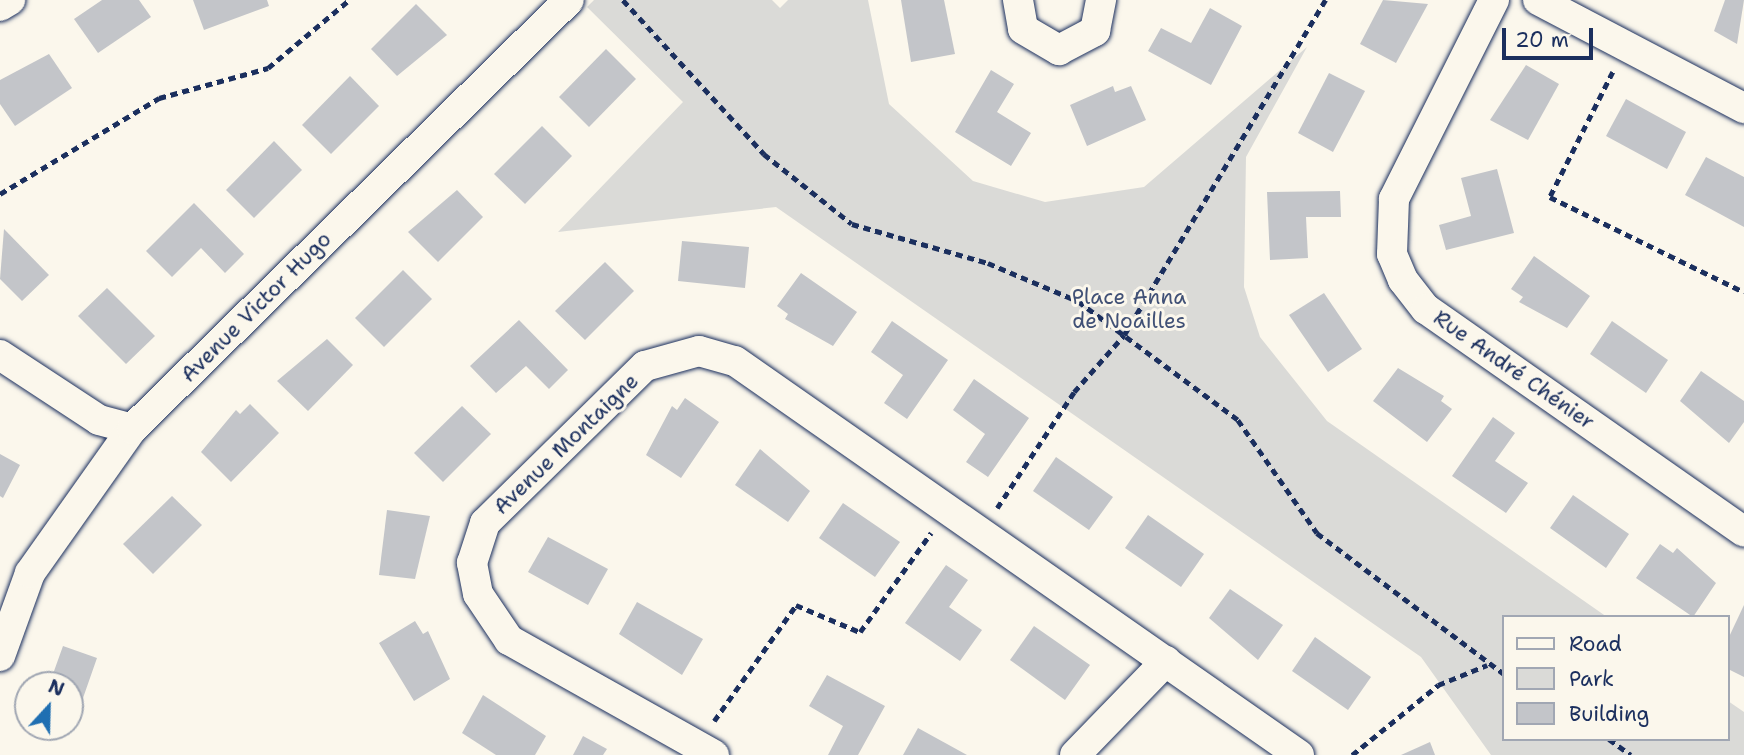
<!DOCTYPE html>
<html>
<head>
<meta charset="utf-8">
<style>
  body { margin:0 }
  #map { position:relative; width:1744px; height:755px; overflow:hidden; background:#fbf7ec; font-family:"Shantell Sans",sans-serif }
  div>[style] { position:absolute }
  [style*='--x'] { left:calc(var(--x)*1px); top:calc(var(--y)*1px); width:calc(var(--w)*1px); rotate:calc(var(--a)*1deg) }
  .green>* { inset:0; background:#dadad7 }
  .building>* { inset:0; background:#c3c5c9 }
  .path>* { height:4.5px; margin-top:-2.25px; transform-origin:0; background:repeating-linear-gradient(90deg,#1b2f5e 0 7px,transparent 0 12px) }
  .roads { filter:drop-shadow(0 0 2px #1b2f5e) drop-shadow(0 0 2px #1b2f5e) }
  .minor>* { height:30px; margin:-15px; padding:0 15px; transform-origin:15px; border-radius:15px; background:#fbf7ec }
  span { translate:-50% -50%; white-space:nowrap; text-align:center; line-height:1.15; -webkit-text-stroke:6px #fbf7ec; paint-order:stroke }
  .park-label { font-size:21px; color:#415176 }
  .street-label { font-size:21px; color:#1b2f5e }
  .legend { position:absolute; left:1502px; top:615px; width:228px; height:126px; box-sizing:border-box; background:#fbf7ec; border:2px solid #a1a7b3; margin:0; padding:9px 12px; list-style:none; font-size:21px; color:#1b2f5e }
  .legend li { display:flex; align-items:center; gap:14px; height:35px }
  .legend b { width:35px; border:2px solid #a1a7b3 }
  .north { position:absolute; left:14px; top:671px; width:70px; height:70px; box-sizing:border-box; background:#fbf7ec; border:2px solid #a1a7b3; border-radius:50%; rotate:22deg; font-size:19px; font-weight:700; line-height:28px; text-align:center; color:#1b2f5e }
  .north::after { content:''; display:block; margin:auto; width:24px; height:32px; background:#1f6fb2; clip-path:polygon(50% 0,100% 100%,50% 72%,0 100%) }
  .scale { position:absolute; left:1502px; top:28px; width:91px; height:32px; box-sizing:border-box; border:4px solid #1b2f5e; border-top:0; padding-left:9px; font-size:21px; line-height:24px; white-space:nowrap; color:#1b2f5e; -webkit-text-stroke:5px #fbf7ec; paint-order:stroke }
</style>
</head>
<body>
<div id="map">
  <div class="green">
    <i style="clip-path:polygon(594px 0,772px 0,780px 8px,788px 0,868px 0,889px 104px,973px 181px,1045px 202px,1144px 187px,1307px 47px,1246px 157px,1244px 287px,1260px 337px,1327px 421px,1607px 617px,1504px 617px,1504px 739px,1728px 739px,1728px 701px,1744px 712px,1744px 755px,1491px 755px,1421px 657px,776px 207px,558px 232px,683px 102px,587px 7px)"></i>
  </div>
  <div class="building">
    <i style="clip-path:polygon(102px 0,139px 0,151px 17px,98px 53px,74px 19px)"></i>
    <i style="clip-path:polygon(193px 0,267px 0,269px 6px,204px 30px)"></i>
    <i style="clip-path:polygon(901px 0,944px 0,955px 54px,911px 62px)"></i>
    <i style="clip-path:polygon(1383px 0,1428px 4px,1396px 63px,1360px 44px)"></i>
    <i style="clip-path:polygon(1725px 0,1744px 0,1737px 44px,1714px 31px)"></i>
    <i style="clip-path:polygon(416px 4px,447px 35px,397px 76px,371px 49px)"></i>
    <i style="clip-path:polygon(1210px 8px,1242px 26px,1211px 85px,1148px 51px,1161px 28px,1191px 43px)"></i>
    <i style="clip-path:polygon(606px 49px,636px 79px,589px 127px,559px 97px)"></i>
    <i style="clip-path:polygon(49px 54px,72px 88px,15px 126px,0 104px,0 80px)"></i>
    <i style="clip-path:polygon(1526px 65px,1559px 84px,1528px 140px,1490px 120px)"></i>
    <i style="clip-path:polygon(991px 70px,1014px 84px,997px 112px,1031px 133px,1011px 166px,955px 132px)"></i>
    <i style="clip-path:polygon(1329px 73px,1365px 91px,1333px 152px,1298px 133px)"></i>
    <i style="clip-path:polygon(350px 76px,379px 106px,331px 154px,302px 125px)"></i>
    <i style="clip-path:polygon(1113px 86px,1115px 92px,1131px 86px,1146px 120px,1087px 146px,1070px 105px)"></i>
    <i style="clip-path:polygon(1626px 99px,1686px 132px,1667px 169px,1606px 136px)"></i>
    <i style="clip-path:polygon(542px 126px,572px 156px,525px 204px,494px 174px)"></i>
    <i style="clip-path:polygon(274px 141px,302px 170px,254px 218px,226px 190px)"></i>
    <i style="clip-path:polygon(1706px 157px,1744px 177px,1744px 227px,1685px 195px)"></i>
    <i style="clip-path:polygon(1497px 169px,1514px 233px,1446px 250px,1439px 225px,1471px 216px,1461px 178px)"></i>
    <i style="clip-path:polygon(457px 190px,483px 217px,438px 262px,408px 232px)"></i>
    <i style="clip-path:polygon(1340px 191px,1341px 217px,1306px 217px,1308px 258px,1270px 260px,1267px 192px)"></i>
    <i style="clip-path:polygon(194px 203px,244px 254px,225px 273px,201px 248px,172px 277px,146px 251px)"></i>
    <i style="clip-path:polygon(4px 229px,49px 275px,22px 301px,0 279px)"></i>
    <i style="clip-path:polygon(682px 241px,749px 247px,745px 288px,678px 281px)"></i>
    <i style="clip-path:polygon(1534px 256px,1590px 296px,1567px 328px,1519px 302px,1523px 297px,1511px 289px)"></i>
    <i style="clip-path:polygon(605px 262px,634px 291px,585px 340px,555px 311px)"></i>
    <i style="clip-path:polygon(403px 270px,432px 299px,384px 347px,355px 318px)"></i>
    <i style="clip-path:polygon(801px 273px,857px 312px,833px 346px,785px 319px,788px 314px,777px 306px)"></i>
    <i style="clip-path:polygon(107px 288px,155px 336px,126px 364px,78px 316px)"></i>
    <i style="clip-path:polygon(1324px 293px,1362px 349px,1328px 372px,1289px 315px)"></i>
    <i style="clip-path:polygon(519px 320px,568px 370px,549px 389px,526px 366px,496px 393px,470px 366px)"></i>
    <i style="clip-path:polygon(892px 321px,948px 360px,907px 419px,884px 403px,903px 375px,871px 352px)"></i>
    <i style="clip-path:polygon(1612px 321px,1668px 360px,1646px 393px,1590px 354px)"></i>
    <i style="clip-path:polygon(327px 339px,353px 365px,308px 411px,277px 381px)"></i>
    <i style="clip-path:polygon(1398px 368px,1444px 396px,1441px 401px,1452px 409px,1427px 442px,1373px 401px)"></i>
    <i style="clip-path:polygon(1701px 371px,1744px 401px,1744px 422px,1729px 443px,1680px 401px)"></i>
    <i style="clip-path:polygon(974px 379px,1029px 418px,988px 477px,966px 462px,985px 434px,953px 410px)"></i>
    <i style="clip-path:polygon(685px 398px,719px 422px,681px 478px,646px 455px,672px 406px,677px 410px)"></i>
    <i style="clip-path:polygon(250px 404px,279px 433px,231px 482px,201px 452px,236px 410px,240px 414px)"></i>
    <i style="clip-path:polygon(462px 406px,491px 434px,443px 482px,414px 453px)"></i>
    <i style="clip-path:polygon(1493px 417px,1515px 433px,1495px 461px,1528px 483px,1506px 513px,1452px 476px)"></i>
    <i style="clip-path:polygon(760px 449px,810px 491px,788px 522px,735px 485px)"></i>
    <i style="clip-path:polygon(0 454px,20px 465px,3px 498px,0 496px)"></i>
    <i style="clip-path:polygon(1056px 457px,1113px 497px,1089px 530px,1033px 491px)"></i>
    <i style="clip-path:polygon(1573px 495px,1629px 534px,1606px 568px,1550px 528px)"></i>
    <i style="clip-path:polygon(172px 496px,202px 525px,153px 574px,123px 544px)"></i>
    <i style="clip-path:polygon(843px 503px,900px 542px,875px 577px,819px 538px)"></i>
    <i style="clip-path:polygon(387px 510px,430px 516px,415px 579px,379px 575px)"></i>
    <i style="clip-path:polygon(1148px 515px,1204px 554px,1181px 587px,1125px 548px)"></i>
    <i style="clip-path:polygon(548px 537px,608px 569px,588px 605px,528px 572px)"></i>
    <i style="clip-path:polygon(1660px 544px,1673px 553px,1677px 548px,1716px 583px,1693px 617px,1636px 578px)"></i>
    <i style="clip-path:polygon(946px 565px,968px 580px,949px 607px,982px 630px,960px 661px,905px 623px)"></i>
    <i style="clip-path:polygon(1230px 589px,1283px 625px,1258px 660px,1209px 618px)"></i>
    <i style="clip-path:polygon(637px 602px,703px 639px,682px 675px,619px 634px)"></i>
    <i style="clip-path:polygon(1744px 605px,1744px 677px,1728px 669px,1728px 639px)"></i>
    <i style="clip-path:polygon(415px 621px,423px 634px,428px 631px,450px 679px,414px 701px,379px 643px)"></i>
    <i style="clip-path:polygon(1034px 626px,1090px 665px,1065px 700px,1010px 660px)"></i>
    <i style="clip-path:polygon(1315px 637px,1371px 677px,1348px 710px,1292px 671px)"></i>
    <i style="clip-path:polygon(63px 646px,97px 658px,76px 718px,70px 716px,70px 685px,49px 685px)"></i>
    <i style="clip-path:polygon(827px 675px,885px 706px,858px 755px,828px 755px,843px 726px,809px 706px)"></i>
    <i style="clip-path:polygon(483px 695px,546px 736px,535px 755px,496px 755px,462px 733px)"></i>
    <i style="clip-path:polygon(918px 728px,967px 755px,903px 755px)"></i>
    <i style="clip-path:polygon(583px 736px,607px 749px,603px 755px,573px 755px)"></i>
    <i style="clip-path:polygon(1430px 742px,1435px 755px,1401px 755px)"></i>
  </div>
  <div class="path">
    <i style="--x:623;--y:0;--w:209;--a:47.5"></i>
    <i style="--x:764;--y:154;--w:112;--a:38.5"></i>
    <i style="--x:852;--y:224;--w:141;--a:16"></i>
    <i style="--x:988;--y:263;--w:98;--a:22.9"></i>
    <i style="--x:1078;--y:301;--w:199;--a:36.6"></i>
    <i style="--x:1238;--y:420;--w:138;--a:55"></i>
    <i style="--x:1317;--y:533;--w:234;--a:37"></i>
    <i style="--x:1613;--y:72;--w:140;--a:116.7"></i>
    <i style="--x:1550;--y:197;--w:216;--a:26.1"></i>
    <i style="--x:0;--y:194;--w:186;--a:-31.1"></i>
    <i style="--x:159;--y:98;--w:113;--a:-15.4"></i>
    <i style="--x:268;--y:68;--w:106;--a:-40"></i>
    <i style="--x:997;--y:508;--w:139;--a:-56.4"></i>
    <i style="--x:1074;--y:392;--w:76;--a:-48.7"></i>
    <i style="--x:1124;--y:335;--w:391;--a:-59"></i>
    <i style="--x:714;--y:721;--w:142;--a:-54.7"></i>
    <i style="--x:796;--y:605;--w:69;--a:22.9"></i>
    <i style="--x:860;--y:632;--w:122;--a:-54.4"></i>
    <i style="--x:1609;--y:739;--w:27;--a:36"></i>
    <i style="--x:1352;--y:755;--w:111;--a:-39.1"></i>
    <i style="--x:1438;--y:685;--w:53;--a:-22.2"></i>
  </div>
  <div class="roads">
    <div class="minor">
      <i style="--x:1018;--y:0;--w:29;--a:80"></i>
      <i style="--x:1023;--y:29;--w:42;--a:30.3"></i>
      <i style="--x:1059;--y:50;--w:41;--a:-27.8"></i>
      <i style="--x:1095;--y:31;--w:32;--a:-79"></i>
      <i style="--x:1494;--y:0;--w:223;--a:116.7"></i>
      <i style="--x:1394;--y:199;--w:55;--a:92.1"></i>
      <i style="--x:1392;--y:254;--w:28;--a:67"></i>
      <i style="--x:1403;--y:280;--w:37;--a:52"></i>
      <i style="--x:1426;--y:309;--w:388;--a:35"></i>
      <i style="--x:1538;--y:0;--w:233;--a:27.7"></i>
      <i style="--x:0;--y:6;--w:12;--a:-31"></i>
      <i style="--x:0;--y:355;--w:118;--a:33.3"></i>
      <i style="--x:99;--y:420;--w:34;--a:15"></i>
      <i style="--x:0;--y:656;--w:88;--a:-70.1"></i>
      <i style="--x:30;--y:573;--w:176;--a:-54.7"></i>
      <i style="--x:132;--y:429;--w:612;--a:-44.47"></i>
      <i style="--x:714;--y:755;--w:235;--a:-150.7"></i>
      <i style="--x:509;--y:640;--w:55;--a:-124"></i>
      <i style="--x:478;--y:594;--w:32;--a:-101"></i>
      <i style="--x:472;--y:563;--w:42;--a:-72"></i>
      <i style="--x:485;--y:523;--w:224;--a:-44.5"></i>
      <i style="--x:645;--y:366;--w:56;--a:-15.5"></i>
      <i style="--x:699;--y:351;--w:37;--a:16"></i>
      <i style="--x:735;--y:361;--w:688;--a:34.94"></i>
      <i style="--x:1075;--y:755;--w:131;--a:-45.9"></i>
    </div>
  </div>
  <div class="park-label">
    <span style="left:1129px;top:309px">Place Anna<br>de Noailles</span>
  </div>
  <div class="street-label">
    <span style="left:256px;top:307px;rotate:-45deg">Avenue Victor Hugo</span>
    <span style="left:1514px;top:370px;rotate:35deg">Rue André Chénier</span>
    <span style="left:566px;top:444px;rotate:-44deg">Avenue Montaigne</span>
  </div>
  <ul class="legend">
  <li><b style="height:9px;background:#fbf7ec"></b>Road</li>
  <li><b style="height:19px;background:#dadad7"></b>Park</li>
  <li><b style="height:19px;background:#c3c5c9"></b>Building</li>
  </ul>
  <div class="north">N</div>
  <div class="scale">20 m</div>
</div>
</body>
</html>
